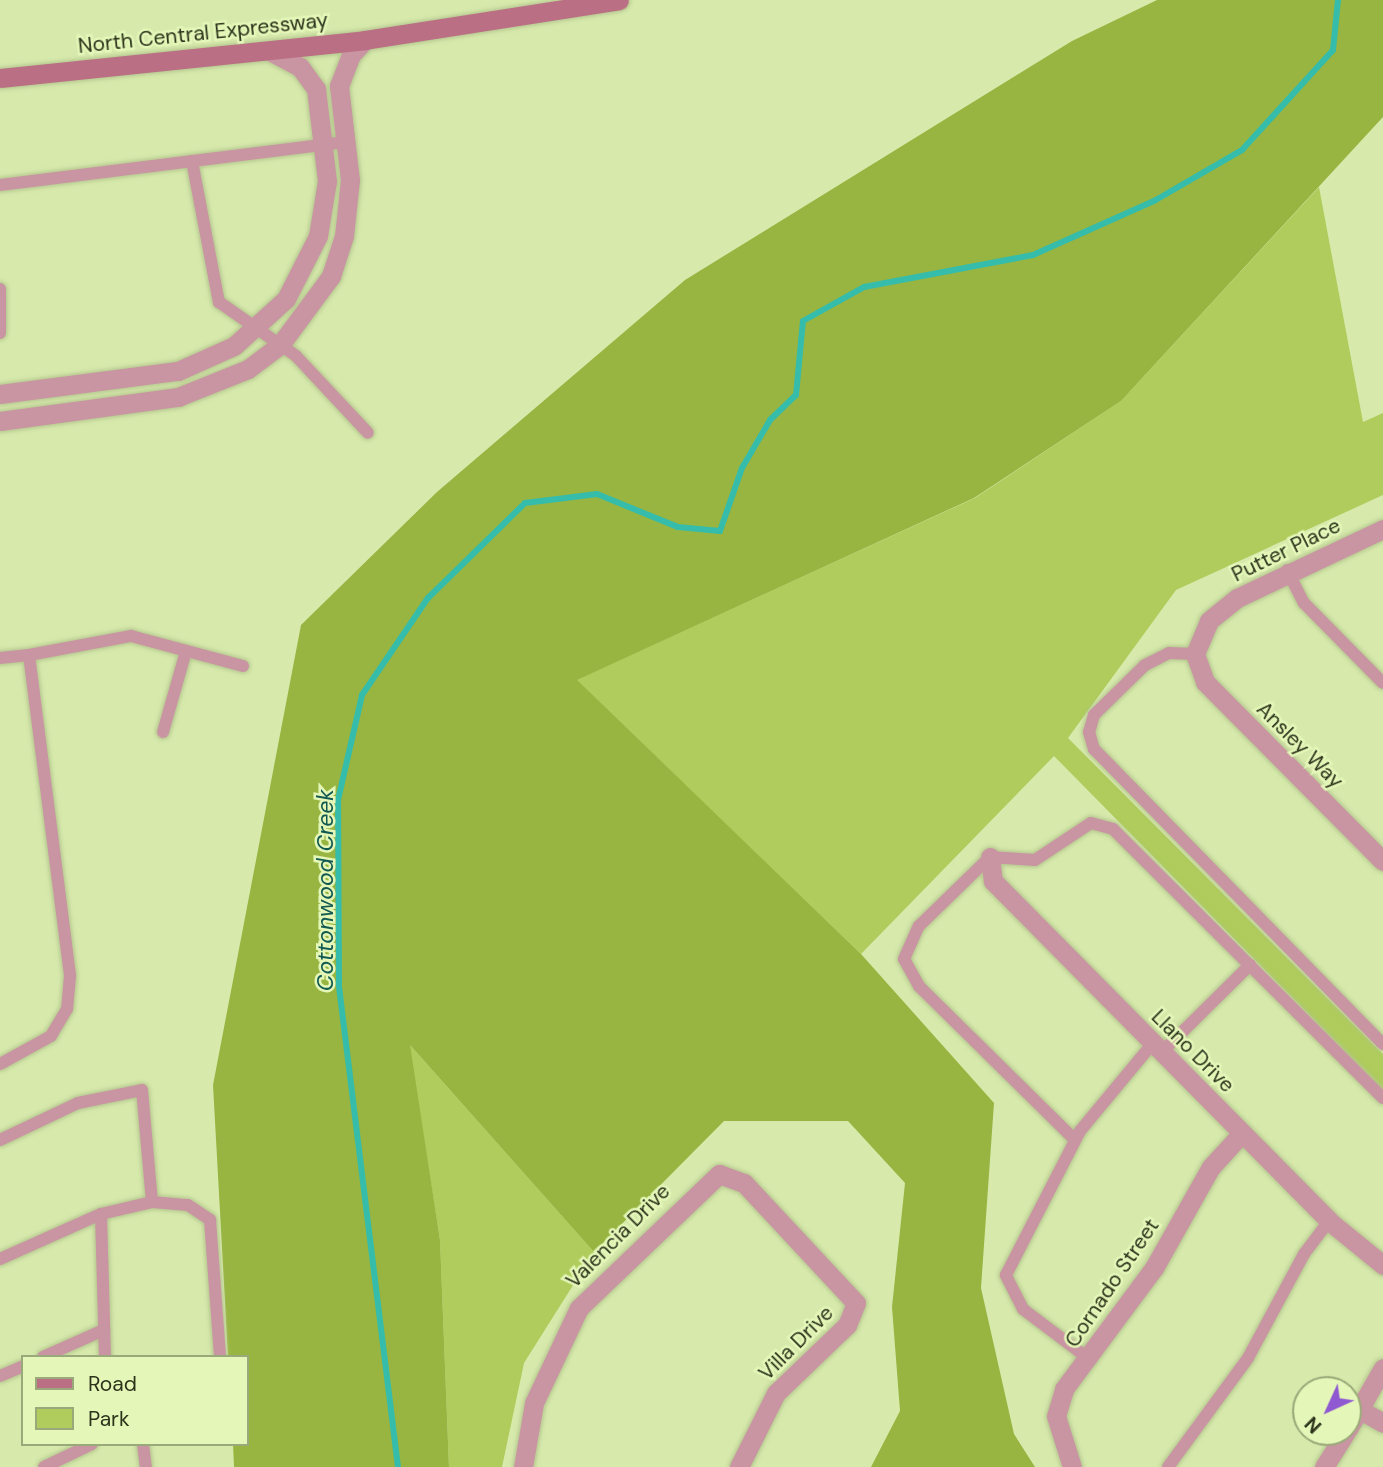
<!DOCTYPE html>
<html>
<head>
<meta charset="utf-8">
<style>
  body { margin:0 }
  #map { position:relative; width:1383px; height:1467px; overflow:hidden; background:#d7eaac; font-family:"DM Sans",sans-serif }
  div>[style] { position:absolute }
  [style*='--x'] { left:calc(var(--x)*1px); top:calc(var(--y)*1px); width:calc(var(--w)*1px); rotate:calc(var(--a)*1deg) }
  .green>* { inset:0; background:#afcc5c }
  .forest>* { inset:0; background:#98b541 }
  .stream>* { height:6px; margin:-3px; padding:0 3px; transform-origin:3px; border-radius:3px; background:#36bcaa }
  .roads { filter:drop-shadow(0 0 2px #b5c58f) drop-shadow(0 0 2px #b5c58f) }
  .service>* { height:12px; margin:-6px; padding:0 6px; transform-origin:6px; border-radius:6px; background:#c995a2 }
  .minor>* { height:19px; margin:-9.5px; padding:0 9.5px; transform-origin:9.5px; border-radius:9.5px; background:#c995a2 }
  .tertiary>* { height:19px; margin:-9.5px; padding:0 9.5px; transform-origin:9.5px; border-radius:9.5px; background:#c995a2 }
  .secondary>* { height:19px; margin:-9.5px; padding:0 9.5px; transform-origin:9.5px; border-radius:9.5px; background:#ba6f84 }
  span { translate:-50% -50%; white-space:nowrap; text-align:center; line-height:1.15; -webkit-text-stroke:5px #e4f7b8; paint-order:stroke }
  .street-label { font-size:21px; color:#2c331b }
  .water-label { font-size:23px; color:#125a51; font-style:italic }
  .legend { position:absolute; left:21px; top:1355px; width:228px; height:91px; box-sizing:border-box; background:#e4f7b8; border:2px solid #9aa979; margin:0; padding:9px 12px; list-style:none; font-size:21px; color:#2c331b }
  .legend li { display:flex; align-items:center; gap:14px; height:35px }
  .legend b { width:35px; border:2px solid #9aa979 }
  .north { position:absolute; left:1292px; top:1376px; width:70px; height:70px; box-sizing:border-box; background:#e4f7b8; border:2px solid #9aa979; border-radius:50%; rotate:225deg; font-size:19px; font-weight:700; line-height:28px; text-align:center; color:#2c331b }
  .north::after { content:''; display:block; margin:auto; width:24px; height:32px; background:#8f59d1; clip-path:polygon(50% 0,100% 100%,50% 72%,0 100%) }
</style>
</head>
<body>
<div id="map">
  <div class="green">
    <i style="clip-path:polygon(1319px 187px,1363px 422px,1383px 413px,1383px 495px,1176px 590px,1068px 738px,1383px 1054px,1383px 1090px,1054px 756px,861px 954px,576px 680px,975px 498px,1121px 401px)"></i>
    <i style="clip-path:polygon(409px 1044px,594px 1252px,524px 1363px,502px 1467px,449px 1467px,440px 1240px)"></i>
  </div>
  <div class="forest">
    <i style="clip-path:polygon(1157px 0,1383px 0,1383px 117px,1121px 401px,974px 498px,577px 680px,861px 954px,994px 1103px,981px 1288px,1014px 1434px,1035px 1467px,871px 1467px,900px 1411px,892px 1307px,905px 1183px,848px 1121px,724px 1121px,594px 1252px,410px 1045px,440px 1240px,449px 1467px,234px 1467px,233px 1444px,247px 1444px,247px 1357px,228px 1357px,213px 1085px,301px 625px,437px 492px,685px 280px,1072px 41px)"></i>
  </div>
  <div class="stream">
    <i style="--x:398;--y:1467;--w:488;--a:-97"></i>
    <i style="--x:339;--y:983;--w:183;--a:-90.3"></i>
    <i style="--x:338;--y:800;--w:108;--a:-77.1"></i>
    <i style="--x:362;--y:695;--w:117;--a:-55.8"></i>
    <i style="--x:428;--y:598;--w:136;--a:-44.4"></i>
    <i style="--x:525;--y:503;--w:73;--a:-7.1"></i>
    <i style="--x:597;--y:494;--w:87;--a:22.2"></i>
    <i style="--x:678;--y:527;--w:42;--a:5.4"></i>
    <i style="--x:720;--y:531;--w:67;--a:-70.8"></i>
    <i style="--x:742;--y:468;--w:56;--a:-59.7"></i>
    <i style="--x:770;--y:420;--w:36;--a:-44"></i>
    <i style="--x:796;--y:395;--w:74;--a:-84.6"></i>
    <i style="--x:803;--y:321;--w:70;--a:-29.1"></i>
    <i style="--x:864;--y:287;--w:172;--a:-10.7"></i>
    <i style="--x:1033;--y:255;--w:133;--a:-24.1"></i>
    <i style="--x:1154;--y:201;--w:102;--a:-30.1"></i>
    <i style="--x:1242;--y:150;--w:135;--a:-47.7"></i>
    <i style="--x:1333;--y:50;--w:50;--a:-84.3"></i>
  </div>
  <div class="roads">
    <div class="service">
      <i style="--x:192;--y:161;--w:144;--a:79.2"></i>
      <i style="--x:219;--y:302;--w:94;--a:35"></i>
      <i style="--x:296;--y:356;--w:105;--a:46.9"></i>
      <i style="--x:0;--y:185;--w:348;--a:-7.1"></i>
      <i style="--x:0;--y:289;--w:44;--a:90"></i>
      <i style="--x:1287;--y:570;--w:37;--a:63"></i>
      <i style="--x:1304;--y:603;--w:112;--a:45.4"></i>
      <i style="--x:1195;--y:654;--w:26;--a:-178"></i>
      <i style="--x:1169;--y:653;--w:28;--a:153"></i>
      <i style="--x:1144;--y:666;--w:70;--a:135.6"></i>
      <i style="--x:1094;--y:715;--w:18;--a:106"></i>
      <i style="--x:1089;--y:732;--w:18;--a:74"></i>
      <i style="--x:1094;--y:749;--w:413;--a:45.6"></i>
      <i style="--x:29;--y:655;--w:104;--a:-10.6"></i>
      <i style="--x:131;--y:636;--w:116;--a:15"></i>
      <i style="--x:0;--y:658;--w:29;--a:-6"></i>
      <i style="--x:29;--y:655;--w:324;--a:82.7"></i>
      <i style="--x:70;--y:976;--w:33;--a:95"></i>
      <i style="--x:67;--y:1009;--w:31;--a:121"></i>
      <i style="--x:51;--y:1036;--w:58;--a:151.2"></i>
      <i style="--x:163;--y:732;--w:84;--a:-74.1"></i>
      <i style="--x:1162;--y:1052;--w:124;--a:-44.7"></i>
      <i style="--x:0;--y:1140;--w:86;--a:-25.4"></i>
      <i style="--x:78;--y:1103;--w:65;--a:-11.5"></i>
      <i style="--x:142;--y:1090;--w:112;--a:84.9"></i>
      <i style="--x:152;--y:1202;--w:36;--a:5"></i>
      <i style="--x:188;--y:1205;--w:27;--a:34"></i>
      <i style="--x:210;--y:1220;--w:137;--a:85.8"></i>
      <i style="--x:1075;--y:1140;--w:219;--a:-135.4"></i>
      <i style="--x:919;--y:986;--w:31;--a:-119"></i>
      <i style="--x:904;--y:959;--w:36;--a:-66"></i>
      <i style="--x:919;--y:926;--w:99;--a:-44.2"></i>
      <i style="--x:990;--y:857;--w:45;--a:3.8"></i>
      <i style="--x:1035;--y:860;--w:67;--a:-33.5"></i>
      <i style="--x:1091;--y:823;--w:23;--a:15"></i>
      <i style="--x:1113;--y:829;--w:381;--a:44.9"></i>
      <i style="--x:101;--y:1214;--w:143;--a:88.4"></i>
      <i style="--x:0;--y:1259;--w:111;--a:-24"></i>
      <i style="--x:101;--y:1214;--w:52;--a:-13.2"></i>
      <i style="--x:43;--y:1357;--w:67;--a:-23.9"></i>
      <i style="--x:1089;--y:1359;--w:83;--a:-142.9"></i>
      <i style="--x:1023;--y:1309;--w:38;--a:-117"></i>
      <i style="--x:1006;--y:1275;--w:162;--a:-62.8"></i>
      <i style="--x:1080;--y:1131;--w:114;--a:-50.3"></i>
      <i style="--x:0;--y:1376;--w:25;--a:-23"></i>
      <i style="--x:143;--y:1444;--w:23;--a:83"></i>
      <i style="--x:44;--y:1467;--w:53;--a:-25.6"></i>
      <i style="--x:1168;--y:1467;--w:135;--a:-53.7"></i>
      <i style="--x:1248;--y:1358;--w:118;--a:-61.7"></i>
      <i style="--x:1304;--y:1254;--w:41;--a:-52.9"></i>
    </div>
    <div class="minor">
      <i style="--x:1383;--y:529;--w:161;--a:154.7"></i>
      <i style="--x:1237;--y:598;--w:36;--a:141"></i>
      <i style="--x:1209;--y:621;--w:36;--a:113"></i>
      <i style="--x:1195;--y:654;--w:30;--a:70"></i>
      <i style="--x:1205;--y:682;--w:252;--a:45.2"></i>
      <i style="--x:990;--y:857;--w:24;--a:83"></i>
      <i style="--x:993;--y:881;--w:478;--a:45.3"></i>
      <i style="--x:1329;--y:1221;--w:70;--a:39.2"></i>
      <i style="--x:1360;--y:1410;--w:26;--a:29"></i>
      <i style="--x:1348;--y:1429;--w:70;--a:-60.2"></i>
      <i style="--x:523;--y:1467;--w:65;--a:-80.2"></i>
      <i style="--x:534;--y:1403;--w:105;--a:-64.7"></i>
      <i style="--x:579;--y:1308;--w:194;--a:-43.7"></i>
      <i style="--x:719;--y:1174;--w:27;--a:20"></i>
      <i style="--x:744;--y:1183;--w:164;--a:47"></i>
      <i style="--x:856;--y:1303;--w:24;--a:112"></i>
      <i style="--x:847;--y:1325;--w:98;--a:136.2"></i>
      <i style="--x:776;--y:1393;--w:83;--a:116.6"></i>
      <i style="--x:1072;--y:1467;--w:53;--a:-107.4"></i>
      <i style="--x:1056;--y:1416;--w:28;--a:-73"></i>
      <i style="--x:1064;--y:1389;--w:151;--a:-53.4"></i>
      <i style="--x:1154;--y:1268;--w:116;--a:-60.6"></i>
      <i style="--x:1211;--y:1167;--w:46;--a:-47.6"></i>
      <i style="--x:1324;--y:1467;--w:41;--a:-57.8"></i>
    </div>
    <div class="tertiary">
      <i style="--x:0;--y:394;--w:179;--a:-7.4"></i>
      <i style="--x:178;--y:371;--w:61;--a:-24.1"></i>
      <i style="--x:234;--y:346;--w:70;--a:-42.1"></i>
      <i style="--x:286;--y:299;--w:71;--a:-63.1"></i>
      <i style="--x:318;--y:236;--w:56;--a:-80.7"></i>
      <i style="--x:327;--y:181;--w:93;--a:-96.8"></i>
      <i style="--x:316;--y:89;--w:27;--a:-126"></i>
      <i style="--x:300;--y:67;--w:34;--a:-152"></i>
      <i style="--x:0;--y:421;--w:180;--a:-7.7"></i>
      <i style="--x:178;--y:397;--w:75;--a:-21.8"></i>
      <i style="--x:248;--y:369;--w:40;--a:-37"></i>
      <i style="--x:280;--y:345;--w:86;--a:-53.5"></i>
      <i style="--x:331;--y:276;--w:42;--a:-72"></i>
      <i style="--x:344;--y:236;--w:56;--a:-83.9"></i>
      <i style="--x:350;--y:180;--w:95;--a:-96.7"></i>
      <i style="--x:339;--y:86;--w:33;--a:-69"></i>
      <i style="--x:351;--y:55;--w:21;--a:-47"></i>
    </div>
    <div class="secondary">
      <i style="--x:0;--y:78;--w:367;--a:-5.9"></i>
      <i style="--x:365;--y:40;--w:257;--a:-8.9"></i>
    </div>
  </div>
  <div class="street-label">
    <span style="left:203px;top:33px;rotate:-6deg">North Central Expressway</span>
    <span style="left:1286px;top:550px;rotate:-26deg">Putter Place</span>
    <span style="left:1300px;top:745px;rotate:45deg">Ansley Way</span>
    <span style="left:1193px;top:1051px;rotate:45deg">Llano Drive</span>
    <span style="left:618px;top:1236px;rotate:-45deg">Valencia Drive</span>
    <span style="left:1112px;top:1283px;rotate:-56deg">Cornado Street</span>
    <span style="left:796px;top:1343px;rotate:-45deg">Villa Drive</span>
  </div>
  <div class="water-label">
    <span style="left:325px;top:890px;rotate:-90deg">Cottonwood Creek</span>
  </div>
  <ul class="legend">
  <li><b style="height:9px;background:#ba6f84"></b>Road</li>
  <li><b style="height:19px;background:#afcc5c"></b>Park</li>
  </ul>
  <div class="north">N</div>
</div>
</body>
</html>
